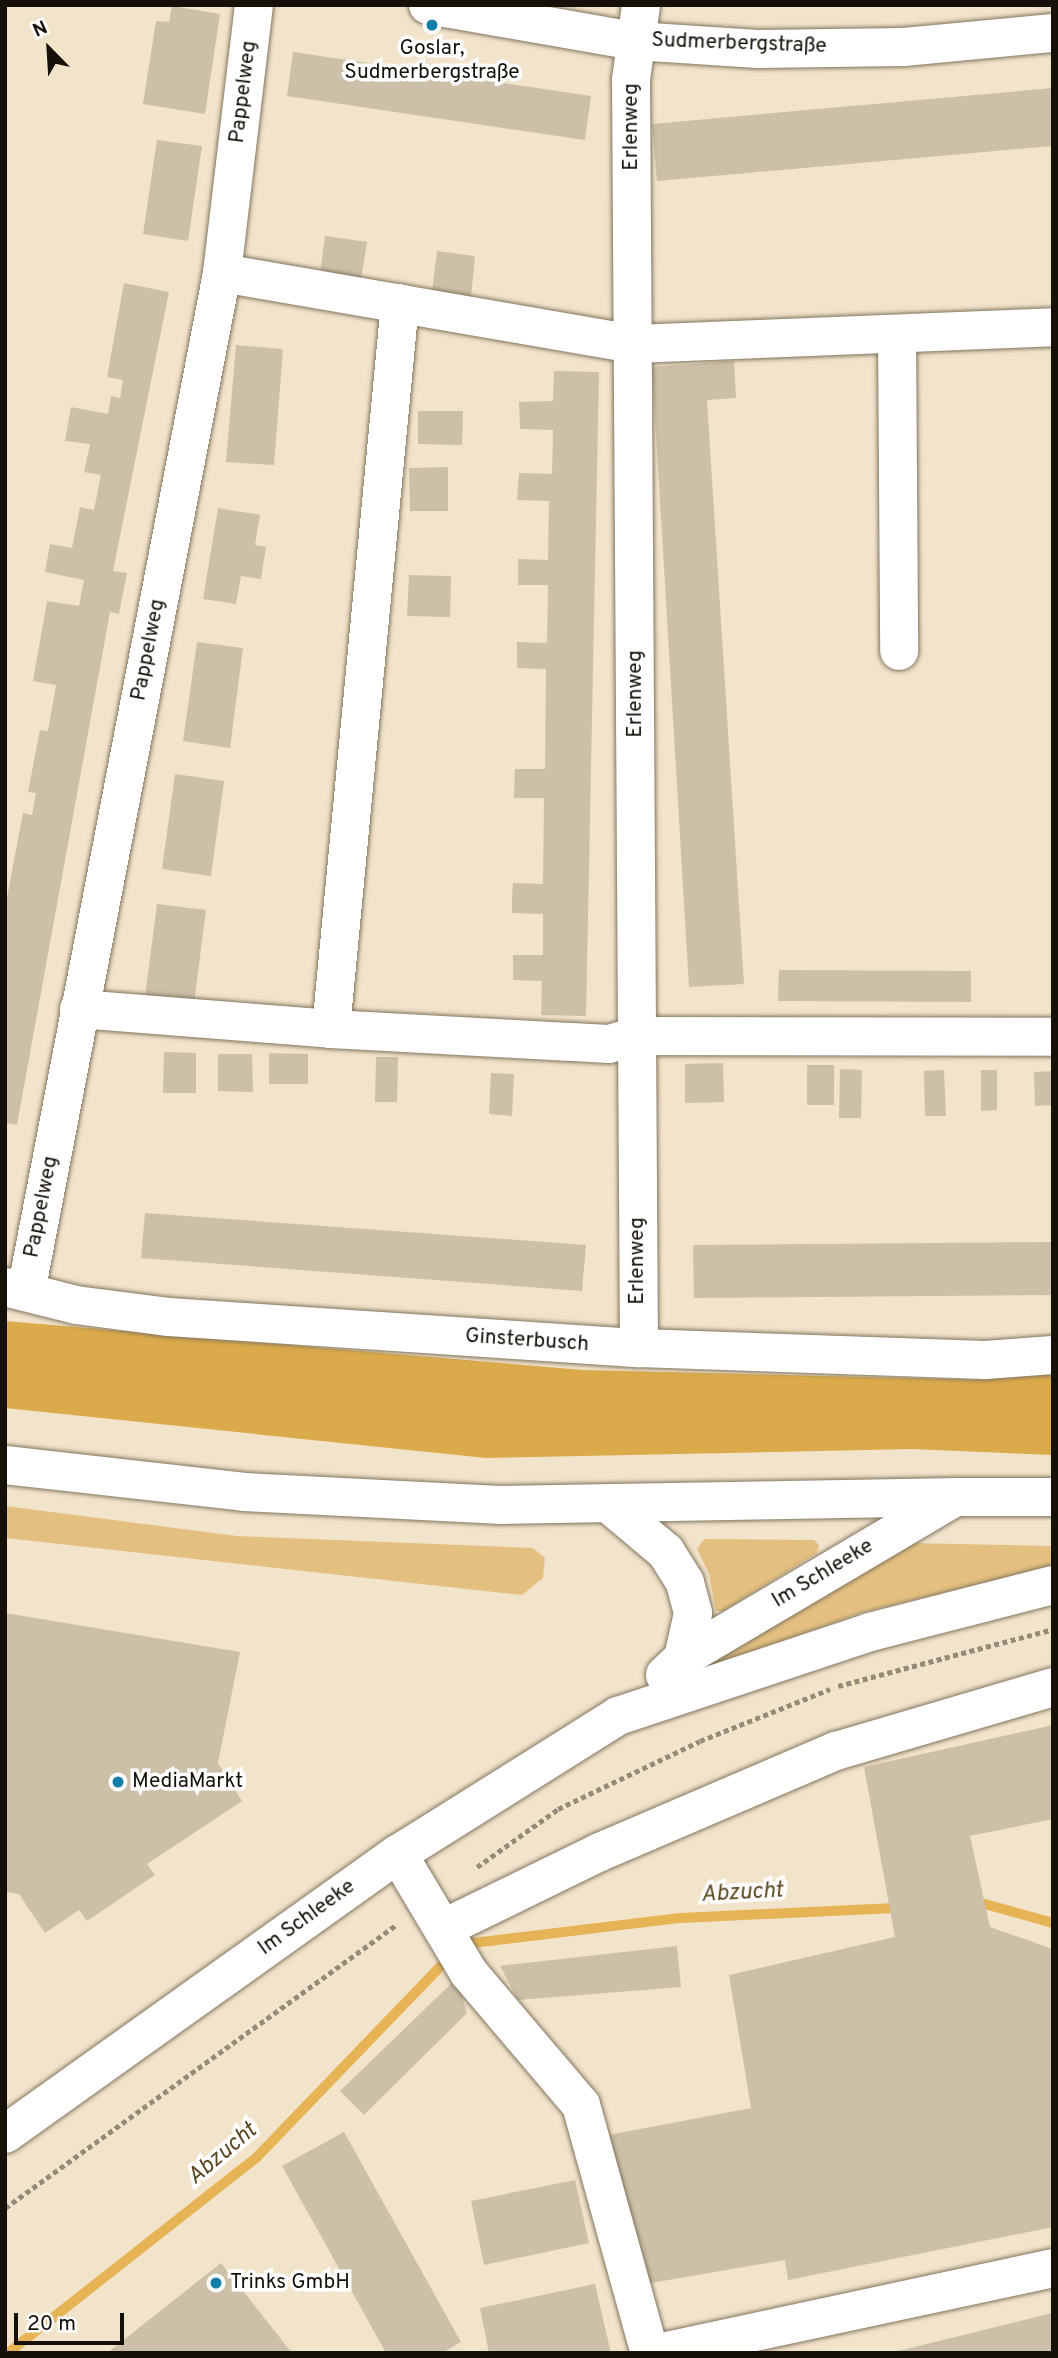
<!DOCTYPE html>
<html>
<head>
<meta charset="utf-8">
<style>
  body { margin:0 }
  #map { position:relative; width:1058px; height:2358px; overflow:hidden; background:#f2e3cb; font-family:Overpass,sans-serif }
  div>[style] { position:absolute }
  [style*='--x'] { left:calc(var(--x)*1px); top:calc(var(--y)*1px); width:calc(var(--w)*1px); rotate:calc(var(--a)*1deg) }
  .green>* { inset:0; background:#e4c080 }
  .forest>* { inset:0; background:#dbaa4a }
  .stream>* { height:10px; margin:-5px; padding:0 5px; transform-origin:5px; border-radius:5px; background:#e6b455 }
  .building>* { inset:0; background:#cdc0a8 }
  .path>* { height:4.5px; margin-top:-2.25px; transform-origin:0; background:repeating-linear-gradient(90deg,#958b79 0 5px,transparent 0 8.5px) }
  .roads { filter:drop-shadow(0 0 2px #82755f) drop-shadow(0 0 2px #82755f) }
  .minor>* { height:38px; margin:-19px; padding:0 19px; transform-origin:19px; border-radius:19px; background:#fff }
  .major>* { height:38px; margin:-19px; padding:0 19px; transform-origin:19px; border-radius:19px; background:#fff }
  .highway>* { height:38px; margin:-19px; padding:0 19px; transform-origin:19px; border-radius:19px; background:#fff }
  .dots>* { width:19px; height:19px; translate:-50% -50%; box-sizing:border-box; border:4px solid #fff; border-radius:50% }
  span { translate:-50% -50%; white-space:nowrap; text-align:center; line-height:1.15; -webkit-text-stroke:7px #fff; paint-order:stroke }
  .street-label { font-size:21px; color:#151008 }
  .poi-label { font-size:21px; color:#151008 }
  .left { translate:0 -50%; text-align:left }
  .water-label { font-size:23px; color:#5c4720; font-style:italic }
  .frame { position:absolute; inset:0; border:7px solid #151008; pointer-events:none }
  .north { position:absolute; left:14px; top:14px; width:70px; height:70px; -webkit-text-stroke:5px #fff; paint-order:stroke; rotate:336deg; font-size:19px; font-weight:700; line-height:28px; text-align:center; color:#151008 }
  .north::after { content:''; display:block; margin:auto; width:24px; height:32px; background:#151008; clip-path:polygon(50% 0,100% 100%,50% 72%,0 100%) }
  .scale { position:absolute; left:14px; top:2313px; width:110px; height:32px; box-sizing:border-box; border:4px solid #151008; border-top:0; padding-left:9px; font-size:21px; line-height:24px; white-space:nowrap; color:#151008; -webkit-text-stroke:5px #fff; paint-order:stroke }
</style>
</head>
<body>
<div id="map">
  <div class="green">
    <i style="clip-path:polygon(5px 1506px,237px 1536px,533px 1548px,545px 1558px,543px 1578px,522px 1595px,5px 1538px)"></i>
    <i style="clip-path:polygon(704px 1539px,814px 1540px,819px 1545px,817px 1553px,723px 1611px,716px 1611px,709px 1574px,697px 1549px)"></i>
    <i style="clip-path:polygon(910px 1543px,1053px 1546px,1053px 1566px,863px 1612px,713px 1666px,707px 1663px)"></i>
  </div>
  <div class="forest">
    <i style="clip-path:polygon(5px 1321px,583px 1370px,984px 1380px,1053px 1374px,1053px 1455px,912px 1449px,486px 1458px,5px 1408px)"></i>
  </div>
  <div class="stream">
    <i style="--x:985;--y:1904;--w:71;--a:15.6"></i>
    <i style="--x:473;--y:1943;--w:209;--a:-6.9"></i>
    <i style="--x:681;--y:1918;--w:209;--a:-2.7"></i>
    <i style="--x:8;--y:2353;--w:315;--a:-38.2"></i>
    <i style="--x:256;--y:2158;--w:269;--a:-46.1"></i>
  </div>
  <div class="building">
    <i style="clip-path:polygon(172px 6px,220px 14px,205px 114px,143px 104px,156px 21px,169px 22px)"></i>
    <i style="clip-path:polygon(293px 52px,591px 96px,585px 140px,287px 96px)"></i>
    <i style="clip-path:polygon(1053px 88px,1053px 146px,657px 181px,652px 124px)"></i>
    <i style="clip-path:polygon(157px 140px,202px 146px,188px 241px,143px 234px)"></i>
    <i style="clip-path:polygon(325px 236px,367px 242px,361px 280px,320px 274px)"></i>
    <i style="clip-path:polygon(437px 251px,475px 256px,471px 297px,432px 292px)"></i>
    <i style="clip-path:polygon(124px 283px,169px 292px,113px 571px,127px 573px,119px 614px,110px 612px,17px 1125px,5px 1123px,5px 908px,23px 813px,32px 815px,36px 793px,28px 792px,40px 730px,48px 731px,56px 685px,33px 681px,47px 601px,79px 606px,84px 580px,45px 572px,50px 544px,72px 548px,80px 507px,94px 510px,101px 475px,84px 472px,90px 444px,65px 441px,71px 407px,108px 414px,111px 396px,120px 398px,123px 380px,107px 377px)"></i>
    <i style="clip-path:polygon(236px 345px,283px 349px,274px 465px,226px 462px)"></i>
    <i style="clip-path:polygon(734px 361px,736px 398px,707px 400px,744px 984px,689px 987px,652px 367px)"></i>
    <i style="clip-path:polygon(554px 371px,599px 372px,586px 1016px,541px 1015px,542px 981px,513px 980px,513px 955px,543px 955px,543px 914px,512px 913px,512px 896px,513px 883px,543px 884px,544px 798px,514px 798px,515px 769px,545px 769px,546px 669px,517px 668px,517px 642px,547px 643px,548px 585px,518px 585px,518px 559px,548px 560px,549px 501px,517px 500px,518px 486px,519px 473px,552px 474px,553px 430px,520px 429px,519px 402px,553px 401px)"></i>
    <i style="clip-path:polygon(418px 411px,463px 411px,462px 445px,418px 444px)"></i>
    <i style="clip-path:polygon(448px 467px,448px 511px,410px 511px,409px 468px)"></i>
    <i style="clip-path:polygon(218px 508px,260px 515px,255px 545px,266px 547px,261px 579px,241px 576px,236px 604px,203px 599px)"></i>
    <i style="clip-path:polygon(409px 575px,451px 576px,450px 617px,407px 616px)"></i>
    <i style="clip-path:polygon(197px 642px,243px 648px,230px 748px,183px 741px)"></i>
    <i style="clip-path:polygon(175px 774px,224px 781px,211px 876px,162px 869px)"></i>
    <i style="clip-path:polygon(157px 904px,206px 910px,194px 1003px,145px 997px)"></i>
    <i style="clip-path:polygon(779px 970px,971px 971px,971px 1002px,778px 1001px)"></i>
    <i style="clip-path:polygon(164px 1052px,196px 1053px,196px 1093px,163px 1093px)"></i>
    <i style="clip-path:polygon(269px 1053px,308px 1054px,308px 1084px,269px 1084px)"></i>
    <i style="clip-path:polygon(218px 1054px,252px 1054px,253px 1092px,218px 1091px)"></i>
    <i style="clip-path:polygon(376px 1057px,398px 1057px,397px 1102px,375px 1102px)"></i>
    <i style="clip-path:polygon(723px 1063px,724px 1102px,685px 1103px,685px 1064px)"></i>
    <i style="clip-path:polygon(807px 1065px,834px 1065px,834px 1105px,807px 1105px)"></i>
    <i style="clip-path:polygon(840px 1069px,862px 1070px,861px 1118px,839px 1118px)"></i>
    <i style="clip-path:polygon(944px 1070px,946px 1116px,925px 1116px,924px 1071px)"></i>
    <i style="clip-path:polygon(981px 1070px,997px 1070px,997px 1110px,981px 1111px)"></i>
    <i style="clip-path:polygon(1053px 1071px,1053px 1105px,1035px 1106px,1034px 1072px)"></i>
    <i style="clip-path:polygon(491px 1073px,514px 1074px,512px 1116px,489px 1114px)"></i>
    <i style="clip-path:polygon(145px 1213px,586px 1245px,582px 1291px,141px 1258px)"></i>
    <i style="clip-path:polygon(1053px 1242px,1053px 1295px,694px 1298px,693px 1245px)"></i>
    <i style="clip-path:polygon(5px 1613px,240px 1652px,218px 1763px,242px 1801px,147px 1864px,155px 1875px,87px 1921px,79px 1910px,45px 1933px,19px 1894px,5px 1892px)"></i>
    <i style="clip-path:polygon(1053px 1725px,1053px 1819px,970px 1836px,990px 1927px,1053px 1949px,1053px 2227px,788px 2280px,785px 2260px,639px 2285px,603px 2136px,751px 2108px,729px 1975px,895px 1937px,864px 1767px)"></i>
    <i style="clip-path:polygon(677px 1946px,681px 1987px,518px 2000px,500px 1966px)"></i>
    <i style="clip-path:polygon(457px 1978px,467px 2013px,364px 2115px,340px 2091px)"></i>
    <i style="clip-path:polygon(344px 2132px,461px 2342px,442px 2353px,386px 2353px,282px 2166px)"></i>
    <i style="clip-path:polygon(575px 2180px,589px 2243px,484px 2265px,471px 2201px)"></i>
    <i style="clip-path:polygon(221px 2263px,292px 2353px,107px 2353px)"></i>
    <i style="clip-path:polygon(595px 2284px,611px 2353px,489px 2353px,480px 2308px)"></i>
    <i style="clip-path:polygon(1052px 2313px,1053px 2353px,894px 2353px,894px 2352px)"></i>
  </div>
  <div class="path">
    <i style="--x:838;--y:1686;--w:222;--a:-14.8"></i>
    <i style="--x:477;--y:1867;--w:100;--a:-35.6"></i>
    <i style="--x:558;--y:1809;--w:157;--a:-25.6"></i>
    <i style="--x:700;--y:1741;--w:140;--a:-21.8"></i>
    <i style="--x:5;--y:2208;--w:483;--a:-35.9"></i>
  </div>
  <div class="roads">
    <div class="minor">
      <i style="--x:428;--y:5;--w:210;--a:9.9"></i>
      <i style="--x:635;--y:41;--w:123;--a:3.7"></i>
      <i style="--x:758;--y:49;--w:146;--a:-0.8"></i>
      <i style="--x:904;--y:47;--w:150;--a:-5.4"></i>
      <i style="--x:222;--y:273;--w:419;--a:9.8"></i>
      <i style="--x:635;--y:344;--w:418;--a:-2.3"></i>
      <i style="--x:897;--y:334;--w:317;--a:89.6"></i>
      <i style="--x:79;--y:1009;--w:253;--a:4.5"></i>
      <i style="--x:331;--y:1029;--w:278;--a:3.1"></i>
      <i style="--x:609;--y:1044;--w:29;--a:-16"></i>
      <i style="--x:637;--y:1036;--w:416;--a:0.1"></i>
      <i style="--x:331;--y:1029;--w:729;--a:-84.57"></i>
      <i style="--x:5;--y:1287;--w:73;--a:14.2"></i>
      <i style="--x:76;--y:1305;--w:94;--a:7.4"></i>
      <i style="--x:169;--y:1317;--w:471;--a:3.8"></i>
      <i style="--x:639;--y:1348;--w:346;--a:2"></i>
      <i style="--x:985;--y:1360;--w:68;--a:-4.2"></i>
      <i style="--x:26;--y:1292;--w:1038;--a:-79.11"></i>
      <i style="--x:222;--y:273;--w:270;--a:-83.2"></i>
      <i style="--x:639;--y:1348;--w:1268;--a:-90.36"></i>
      <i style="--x:631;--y:80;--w:76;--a:-82.4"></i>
      <i style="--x:398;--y:1854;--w:139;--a:59.2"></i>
      <i style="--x:469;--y:1973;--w:173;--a:49.7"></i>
      <i style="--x:581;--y:2105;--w:257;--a:74.5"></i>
      <i style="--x:444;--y:1928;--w:174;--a:-26"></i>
      <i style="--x:600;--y:1852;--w:257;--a:-23.2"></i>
      <i style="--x:836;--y:1751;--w:226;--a:-16.4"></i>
      <i style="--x:657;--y:2353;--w:405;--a:-12.1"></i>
    </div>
    <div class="major">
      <i style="--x:665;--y:1675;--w:25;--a:-43"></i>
      <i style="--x:683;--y:1658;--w:316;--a:-30.6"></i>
      <i style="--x:955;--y:1497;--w:98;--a:0"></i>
      <i style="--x:5;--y:2134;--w:483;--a:-35.5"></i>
      <i style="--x:398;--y:1854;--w:260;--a:-32.1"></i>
      <i style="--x:618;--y:1716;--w:266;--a:-18.4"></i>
      <i style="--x:870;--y:1632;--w:189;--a:-14.4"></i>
    </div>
    <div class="highway">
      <i style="--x:5;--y:1465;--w:241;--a:6.4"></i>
      <i style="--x:244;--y:1492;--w:258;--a:2.9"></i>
      <i style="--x:502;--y:1505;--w:453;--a:-1"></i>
      <i style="--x:610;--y:1505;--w:73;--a:40"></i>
      <i style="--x:666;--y:1552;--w:36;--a:58"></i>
      <i style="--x:685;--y:1583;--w:31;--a:75"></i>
      <i style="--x:693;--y:1613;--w:46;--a:102.5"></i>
    </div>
  </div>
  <div class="dots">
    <i style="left:432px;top:25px;background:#137ea7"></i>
    <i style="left:118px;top:1782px;background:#137ea7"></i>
    <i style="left:216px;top:2283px;background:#137ea7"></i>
  </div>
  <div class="street-label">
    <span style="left:739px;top:44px;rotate:2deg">Sudmerbergstraße</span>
    <span style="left:244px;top:92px;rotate:-83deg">Pappelweg</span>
    <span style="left:632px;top:127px;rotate:-90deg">Erlenweg</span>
    <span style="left:149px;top:650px;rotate:-79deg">Pappelweg</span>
    <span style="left:636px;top:694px;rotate:-90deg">Erlenweg</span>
    <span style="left:42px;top:1207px;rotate:-79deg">Pappelweg</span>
    <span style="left:638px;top:1261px;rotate:-90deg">Erlenweg</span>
    <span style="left:527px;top:1341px;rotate:4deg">Ginsterbusch</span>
    <span style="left:823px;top:1574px;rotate:-31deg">Im Schleeke</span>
    <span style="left:307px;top:1918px;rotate:-36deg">Im Schleeke</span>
  </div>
  <div class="poi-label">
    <span style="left:432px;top:61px">Goslar,<br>Sudmerbergstraße</span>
    <span class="left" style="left:132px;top:1782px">MediaMarkt</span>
    <span class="left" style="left:230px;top:2283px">Trinks GmbH</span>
  </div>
  <div class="water-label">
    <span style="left:742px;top:1894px;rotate:-3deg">Abzucht</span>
    <span style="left:223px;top:2155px;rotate:-40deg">Abzucht</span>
  </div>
  <div class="frame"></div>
  <div class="north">N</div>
  <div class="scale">20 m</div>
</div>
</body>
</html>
